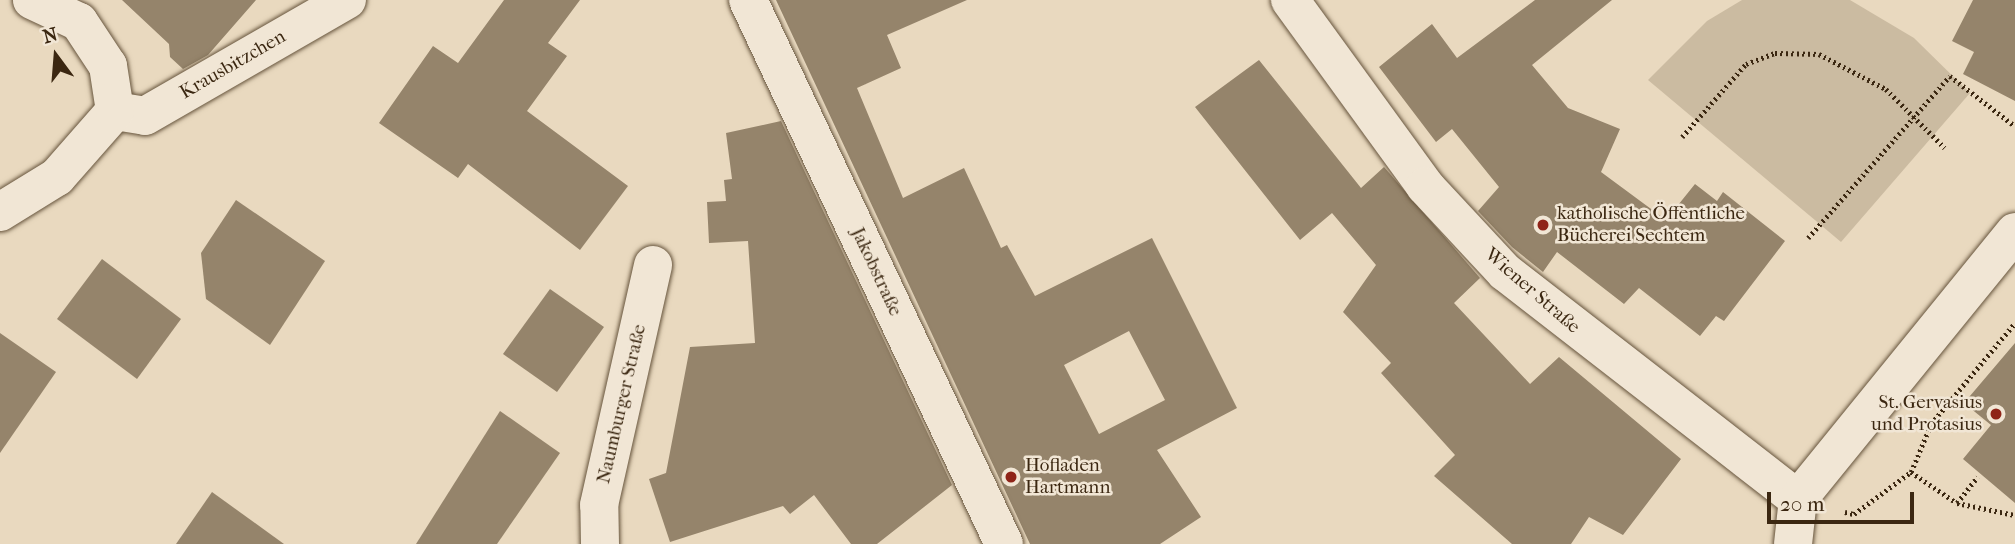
<!DOCTYPE html>
<html>
<head>
<meta charset="utf-8">
<style>
  body { margin:0 }
  #map { position:relative; width:2015px; height:544px; overflow:hidden; background:#e9d9bf; font-family:"IM FELL French Canon",serif }
  div>[style] { position:absolute }
  [style*='--x'] { left:calc(var(--x)*1px); top:calc(var(--y)*1px); width:calc(var(--w)*1px); rotate:calc(var(--a)*1deg) }
  .green>* { inset:0; background:#cbbba1 }
  .building>* { inset:0; background:#95846b }
  .path>* { height:4.5px; margin-top:-2.25px; transform-origin:0; background:repeating-linear-gradient(90deg,#3b2711 0 2px,transparent 0 5.5px) }
  .roads { filter:drop-shadow(0 0 2px #66543c) drop-shadow(0 0 2px #66543c) }
  .street>* { height:38px; margin:-19px; padding:0 19px; transform-origin:19px; border-radius:19px; background:#f1e6d5 }
  .dots>* { width:19px; height:19px; translate:-50% -50%; box-sizing:border-box; border:4px solid #f1e6d5; border-radius:50% }
  span { translate:-50% -50%; white-space:nowrap; text-align:center; line-height:1.15; -webkit-text-stroke:5px #f1e6d5; paint-order:stroke }
  .street-label { font-size:19px; color:#3b2711 }
  .poi-label { font-size:19px; color:#3b2711 }
  .left { translate:0 -50%; text-align:left }
  .right { translate:-100% -50%; text-align:right }
  .north { position:absolute; left:21px; top:21px; width:70px; height:70px; -webkit-text-stroke:5px #f1e6d5; paint-order:stroke; rotate:344deg; font-size:19px; font-weight:700; line-height:28px; text-align:center; color:#3b2711 }
  .north::after { content:''; display:block; margin:auto; width:24px; height:32px; background:#3b2711; clip-path:polygon(50% 0,100% 100%,50% 72%,0 100%) }
  .scale { position:absolute; left:1767px; top:492px; width:147px; height:32px; box-sizing:border-box; border:4px solid #3b2711; border-top:0; padding-left:9px; font-size:21px; line-height:24px; white-space:nowrap; color:#3b2711; -webkit-text-stroke:5px #f1e6d5; paint-order:stroke }
</style>
</head>
<body>
<div id="map">
  <div class="green">
    <i style="clip-path:polygon(1742px 0,1850px 0,1914px 38px,1970px 93px,1841px 242px,1648px 80px,1707px 21px)"></i>
  </div>
  <div class="building">
    <i style="clip-path:polygon(122px 0,256px 0,208px 55px,183px 69px,170px 57px,169px 44px)"></i>
    <i style="clip-path:polygon(504px 0,580px 0,548px 43px,567px 56px,527px 111px,628px 186px,580px 250px,468px 164px,458px 178px,379px 123px,433px 46px,458px 63px)"></i>
    <i style="clip-path:polygon(evenodd,776px 0,967px 0,887px 35px,901px 68px,857px 88px,903px 198px,964px 168px,1001px 248px,1007px 245px,1035px 296px,1152px 238px,1237px 408px,1157px 450px,1201px 517px,1160px 544px,1030px 544px,776px 0,1129px 331px,1165px 400px,1099px 434px,1064px 365px,1129px 331px)"></i>
    <i style="clip-path:polygon(1535px 0,1612px 0,1532px 65px,1568px 108px,1620px 129px,1601px 172px,1666px 220px,1695px 184px,1717px 201px,1723px 192px,1785px 241px,1724px 321px,1716px 316px,1700px 336px,1639px 288px,1624px 304px,1557px 252px,1543px 272px,1512px 247px,1478px 211px,1499px 187px,1452px 129px,1436px 142px,1379px 67px,1432px 24px,1457px 58px)"></i>
    <i style="clip-path:polygon(1973px 0,2015px 0,2015px 101px,1963px 74px,1974px 52px,1952px 41px)"></i>
    <i style="clip-path:polygon(1259px 60px,1361px 188px,1384px 167px,1480px 278px,1454px 303px,1530px 384px,1559px 357px,1681px 459px,1623px 535px,1589px 517px,1571px 544px,1512px 544px,1434px 476px,1455px 455px,1381px 373px,1391px 363px,1343px 312px,1376px 265px,1332px 213px,1300px 240px,1195px 107px)"></i>
    <i style="clip-path:polygon(781px 121px,952px 485px,877px 544px,851px 544px,814px 495px,790px 514px,783px 506px,670px 542px,649px 479px,666px 473px,690px 347px,755px 343px,748px 241px,709px 243px,707px 202px,726px 201px,724px 180px,732px 179px,726px 133px)"></i>
    <i style="clip-path:polygon(236px 200px,325px 261px,270px 345px,206px 299px,201px 253px)"></i>
    <i style="clip-path:polygon(102px 259px,181px 319px,137px 379px,57px 319px)"></i>
    <i style="clip-path:polygon(550px 289px,604px 327px,557px 392px,503px 354px)"></i>
    <i style="clip-path:polygon(0 333px,56px 372px,0 453px)"></i>
    <i style="clip-path:polygon(2015px 343px,2015px 503px,1963px 459px,1991px 425px,1964px 403px)"></i>
    <i style="clip-path:polygon(500px 411px,560px 453px,497px 544px,416px 544px)"></i>
    <i style="clip-path:polygon(212px 492px,284px 544px,176px 544px)"></i>
  </div>
  <div class="path">
    <i style="--x:1682;--y:137;--w:97;--a:-48.8"></i>
    <i style="--x:1746;--y:64;--w:31;--a:-21"></i>
    <i style="--x:1775;--y:53;--w:44;--a:1.3"></i>
    <i style="--x:1819;--y:54;--w:76;--a:27.6"></i>
    <i style="--x:1886;--y:89;--w:83;--a:45"></i>
    <i style="--x:1808;--y:238;--w:215;--a:-48.8"></i>
    <i style="--x:1950;--y:76;--w:82;--a:37.6"></i>
    <i style="--x:1911;--y:472;--w:52;--a:-67.4"></i>
    <i style="--x:1931;--y:424;--w:131;--a:-50.3"></i>
    <i style="--x:1957;--y:503;--w:33;--a:-52"></i>
    <i style="--x:1845;--y:512;--w:9;--a:13"></i>
    <i style="--x:1854;--y:514;--w:71;--a:-36.4"></i>
    <i style="--x:1911;--y:472;--w:55;--a:34"></i>
    <i style="--x:1957;--y:503;--w:59;--a:11.7"></i>
  </div>
  <div class="roads">
    <div class="street">
      <i style="--x:748;--y:0;--w:601;--a:64.8"></i>
      <i style="--x:1290;--y:0;--w:230;--a:54"></i>
      <i style="--x:1425;--y:186;--w:117;--a:47.1"></i>
      <i style="--x:1505;--y:272;--w:371;--a:37.8"></i>
      <i style="--x:115;--y:111;--w:30;--a:9"></i>
      <i style="--x:145;--y:116;--w:233;--a:-29.9"></i>
      <i style="--x:0;--y:212;--w:67;--a:-31.6"></i>
      <i style="--x:57;--y:177;--w:88;--a:-48.7"></i>
      <i style="--x:115;--y:111;--w:46;--a:-98.8"></i>
      <i style="--x:108;--y:66;--w:53;--a:-123.4"></i>
      <i style="--x:79;--y:22;--w:52;--a:-154.9"></i>
      <i style="--x:600;--y:544;--w:39;--a:-91"></i>
      <i style="--x:599;--y:505;--w:246;--a:-77.3"></i>
      <i style="--x:1793;--y:544;--w:45;--a:-83.7"></i>
      <i style="--x:1798;--y:499;--w:344;--a:-50.9"></i>
    </div>
  </div>
  <div class="dots">
    <i style="left:1543px;top:225px;background:#8f2418"></i>
    <i style="left:1996px;top:414px;background:#8f2418"></i>
    <i style="left:1011px;top:477px;background:#8f2418"></i>
  </div>
  <div class="street-label">
    <span style="left:233px;top:65px;rotate:-30deg">Krausbitzchen</span>
    <span style="left:876px;top:272px;rotate:65deg">Jakobstraße</span>
    <span style="left:1532px;top:291px;rotate:41deg">Wiener Straße</span>
    <span style="left:622px;top:404px;rotate:-77deg">Naumburger Straße</span>
  </div>
  <div class="poi-label">
    <span class="left" style="left:1557px;top:225px">katholische Öffentliche<br>Bücherei Sechtem</span>
    <span class="right" style="left:1982px;top:414px">St. Gervasius<br>und Protasius</span>
    <span class="left" style="left:1025px;top:477px">Hofladen<br>Hartmann</span>
  </div>
  <div class="north">N</div>
  <div class="scale">20 m</div>
</div>
</body>
</html>
